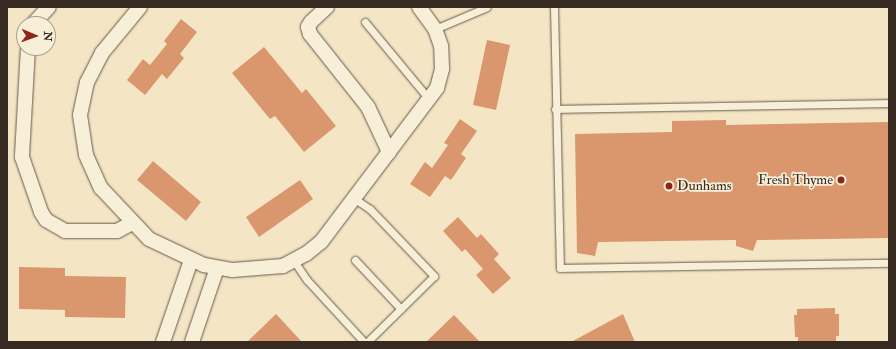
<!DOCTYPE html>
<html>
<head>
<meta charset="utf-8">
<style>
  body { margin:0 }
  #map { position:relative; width:896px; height:349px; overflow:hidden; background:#f4e6c5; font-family:"IM FELL Double Pica",serif }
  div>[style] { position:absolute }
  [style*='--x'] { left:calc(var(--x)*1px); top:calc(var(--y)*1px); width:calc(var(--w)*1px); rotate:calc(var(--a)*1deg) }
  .building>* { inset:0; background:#da976d }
  .roads { filter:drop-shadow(0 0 1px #66594a) drop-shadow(0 0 1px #66594a) }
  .lane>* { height:7px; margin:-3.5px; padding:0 3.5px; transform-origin:3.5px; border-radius:3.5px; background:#f8efd9 }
  .street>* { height:14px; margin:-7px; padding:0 7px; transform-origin:7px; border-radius:7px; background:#f8efd9 }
  .dots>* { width:11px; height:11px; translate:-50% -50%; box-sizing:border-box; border:2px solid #f8efd9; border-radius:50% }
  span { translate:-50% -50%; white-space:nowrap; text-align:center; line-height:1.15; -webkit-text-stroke:3.5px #f8efd9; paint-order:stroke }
  .poi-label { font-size:14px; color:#362a21 }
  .right { translate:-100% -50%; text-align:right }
  .left { translate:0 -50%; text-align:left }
  .frame { position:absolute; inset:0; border:8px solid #362a21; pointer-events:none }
  .north { position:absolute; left:16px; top:16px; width:40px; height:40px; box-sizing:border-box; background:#f8efd9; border:1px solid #aaa08f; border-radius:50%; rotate:92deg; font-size:11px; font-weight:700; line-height:16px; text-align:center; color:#362a21 }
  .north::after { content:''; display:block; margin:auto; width:14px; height:18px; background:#8f2418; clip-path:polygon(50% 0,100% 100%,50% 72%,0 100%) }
</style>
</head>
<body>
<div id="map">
  <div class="building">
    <i style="clip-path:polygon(181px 19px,197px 32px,180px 54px,184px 58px,167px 79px,162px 74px,145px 95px,127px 80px,143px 59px,150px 65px,167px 44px,164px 41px)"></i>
    <i style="clip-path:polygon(487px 40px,510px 45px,496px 110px,473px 105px)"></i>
    <i style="clip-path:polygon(264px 47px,302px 93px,306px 89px,336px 126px,304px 152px,275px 116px,270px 119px,232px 73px)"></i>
    <i style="clip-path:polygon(460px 119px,477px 131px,461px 154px,466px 158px,451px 180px,445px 176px,430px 197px,410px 184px,425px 162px,432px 168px,448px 145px,444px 143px)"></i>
    <i style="clip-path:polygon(726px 120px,726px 125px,889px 122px,889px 238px,757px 240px,753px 251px,736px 246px,736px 240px,598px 242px,595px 256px,577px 253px,575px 134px,672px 132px,672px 121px)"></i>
    <i style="clip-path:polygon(153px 161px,201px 202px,186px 221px,137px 180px)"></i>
    <i style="clip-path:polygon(300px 180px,313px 199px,259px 237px,246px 217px)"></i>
    <i style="clip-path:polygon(458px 217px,477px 238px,481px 234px,499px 254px,494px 259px,511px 278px,493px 294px,476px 275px,483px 269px,465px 249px,462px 252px,443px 231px)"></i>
    <i style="clip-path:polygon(19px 267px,65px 268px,65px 276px,126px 277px,125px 318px,65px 317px,65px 310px,19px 309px)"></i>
    <i style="clip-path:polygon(835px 308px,835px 314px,839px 314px,839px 336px,836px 336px,836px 342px,798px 342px,798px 337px,795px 337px,794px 315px,797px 315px,797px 309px)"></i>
    <i style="clip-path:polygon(276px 314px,302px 342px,247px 342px)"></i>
    <i style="clip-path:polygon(623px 314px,635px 342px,571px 342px)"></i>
    <i style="clip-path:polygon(454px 315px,480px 342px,426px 342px)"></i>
  </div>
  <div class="roads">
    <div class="lane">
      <i style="--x:554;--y:7;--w:261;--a:88.7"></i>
      <i style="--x:560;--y:268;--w:329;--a:-0.9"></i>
      <i style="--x:365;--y:22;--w:100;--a:50.3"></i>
      <i style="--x:435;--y:29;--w:56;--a:-22.9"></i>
      <i style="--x:555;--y:109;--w:334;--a:-1"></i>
      <i style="--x:355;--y:199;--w:18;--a:34"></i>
      <i style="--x:370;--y:209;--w:93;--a:46.3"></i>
      <i style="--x:434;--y:276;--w:94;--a:135.4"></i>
      <i style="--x:355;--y:260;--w:67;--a:46.8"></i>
      <i style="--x:294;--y:261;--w:23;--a:56"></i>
      <i style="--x:307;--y:280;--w:84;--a:47.4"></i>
    </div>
    <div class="street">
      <i style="--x:140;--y:7;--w:60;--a:129.6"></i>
      <i style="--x:102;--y:53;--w:33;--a:117"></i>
      <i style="--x:87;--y:82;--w:34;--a:102"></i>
      <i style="--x:80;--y:115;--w:40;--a:81.5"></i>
      <i style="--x:86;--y:155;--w:36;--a:66"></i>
      <i style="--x:101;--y:188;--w:70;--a:46.7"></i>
      <i style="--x:149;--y:239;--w:61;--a:25.3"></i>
      <i style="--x:204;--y:265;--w:29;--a:10"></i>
      <i style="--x:233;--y:270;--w:50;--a:-4.6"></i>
      <i style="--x:283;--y:266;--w:26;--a:-28"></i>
      <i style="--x:306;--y:254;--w:19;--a:-39"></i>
      <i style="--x:321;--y:242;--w:193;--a:-53"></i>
      <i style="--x:437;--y:88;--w:20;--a:-75"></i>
      <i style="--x:442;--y:69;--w:23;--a:-92"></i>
      <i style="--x:441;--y:46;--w:18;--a:-109"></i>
      <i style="--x:435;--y:29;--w:27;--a:-126"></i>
      <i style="--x:327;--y:7;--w:22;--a:137"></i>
      <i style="--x:311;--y:22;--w:6;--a:121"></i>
      <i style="--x:308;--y:27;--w:7;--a:74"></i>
      <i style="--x:310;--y:34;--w:93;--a:51.5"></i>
      <i style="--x:368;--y:107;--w:50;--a:65"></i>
      <i style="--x:33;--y:24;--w:23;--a:-47"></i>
      <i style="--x:28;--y:48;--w:109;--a:93.2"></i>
      <i style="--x:22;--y:157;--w:58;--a:70.9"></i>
      <i style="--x:41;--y:212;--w:9;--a:58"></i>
      <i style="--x:46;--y:220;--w:22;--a:30"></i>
      <i style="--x:65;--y:231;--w:52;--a:0"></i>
      <i style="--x:117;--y:231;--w:17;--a:-28"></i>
      <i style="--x:163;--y:342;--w:87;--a:-71.1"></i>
      <i style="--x:192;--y:342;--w:78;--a:-71.3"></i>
    </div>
  </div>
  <div class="dots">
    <i style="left:841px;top:180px;background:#8f2418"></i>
    <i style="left:669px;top:186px;background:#8f2418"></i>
  </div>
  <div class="poi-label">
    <span class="right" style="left:833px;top:180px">Fresh Thyme</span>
    <span class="left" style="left:677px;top:186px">Dunhams</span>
  </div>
  <div class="frame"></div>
  <div class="north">N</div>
</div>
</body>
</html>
